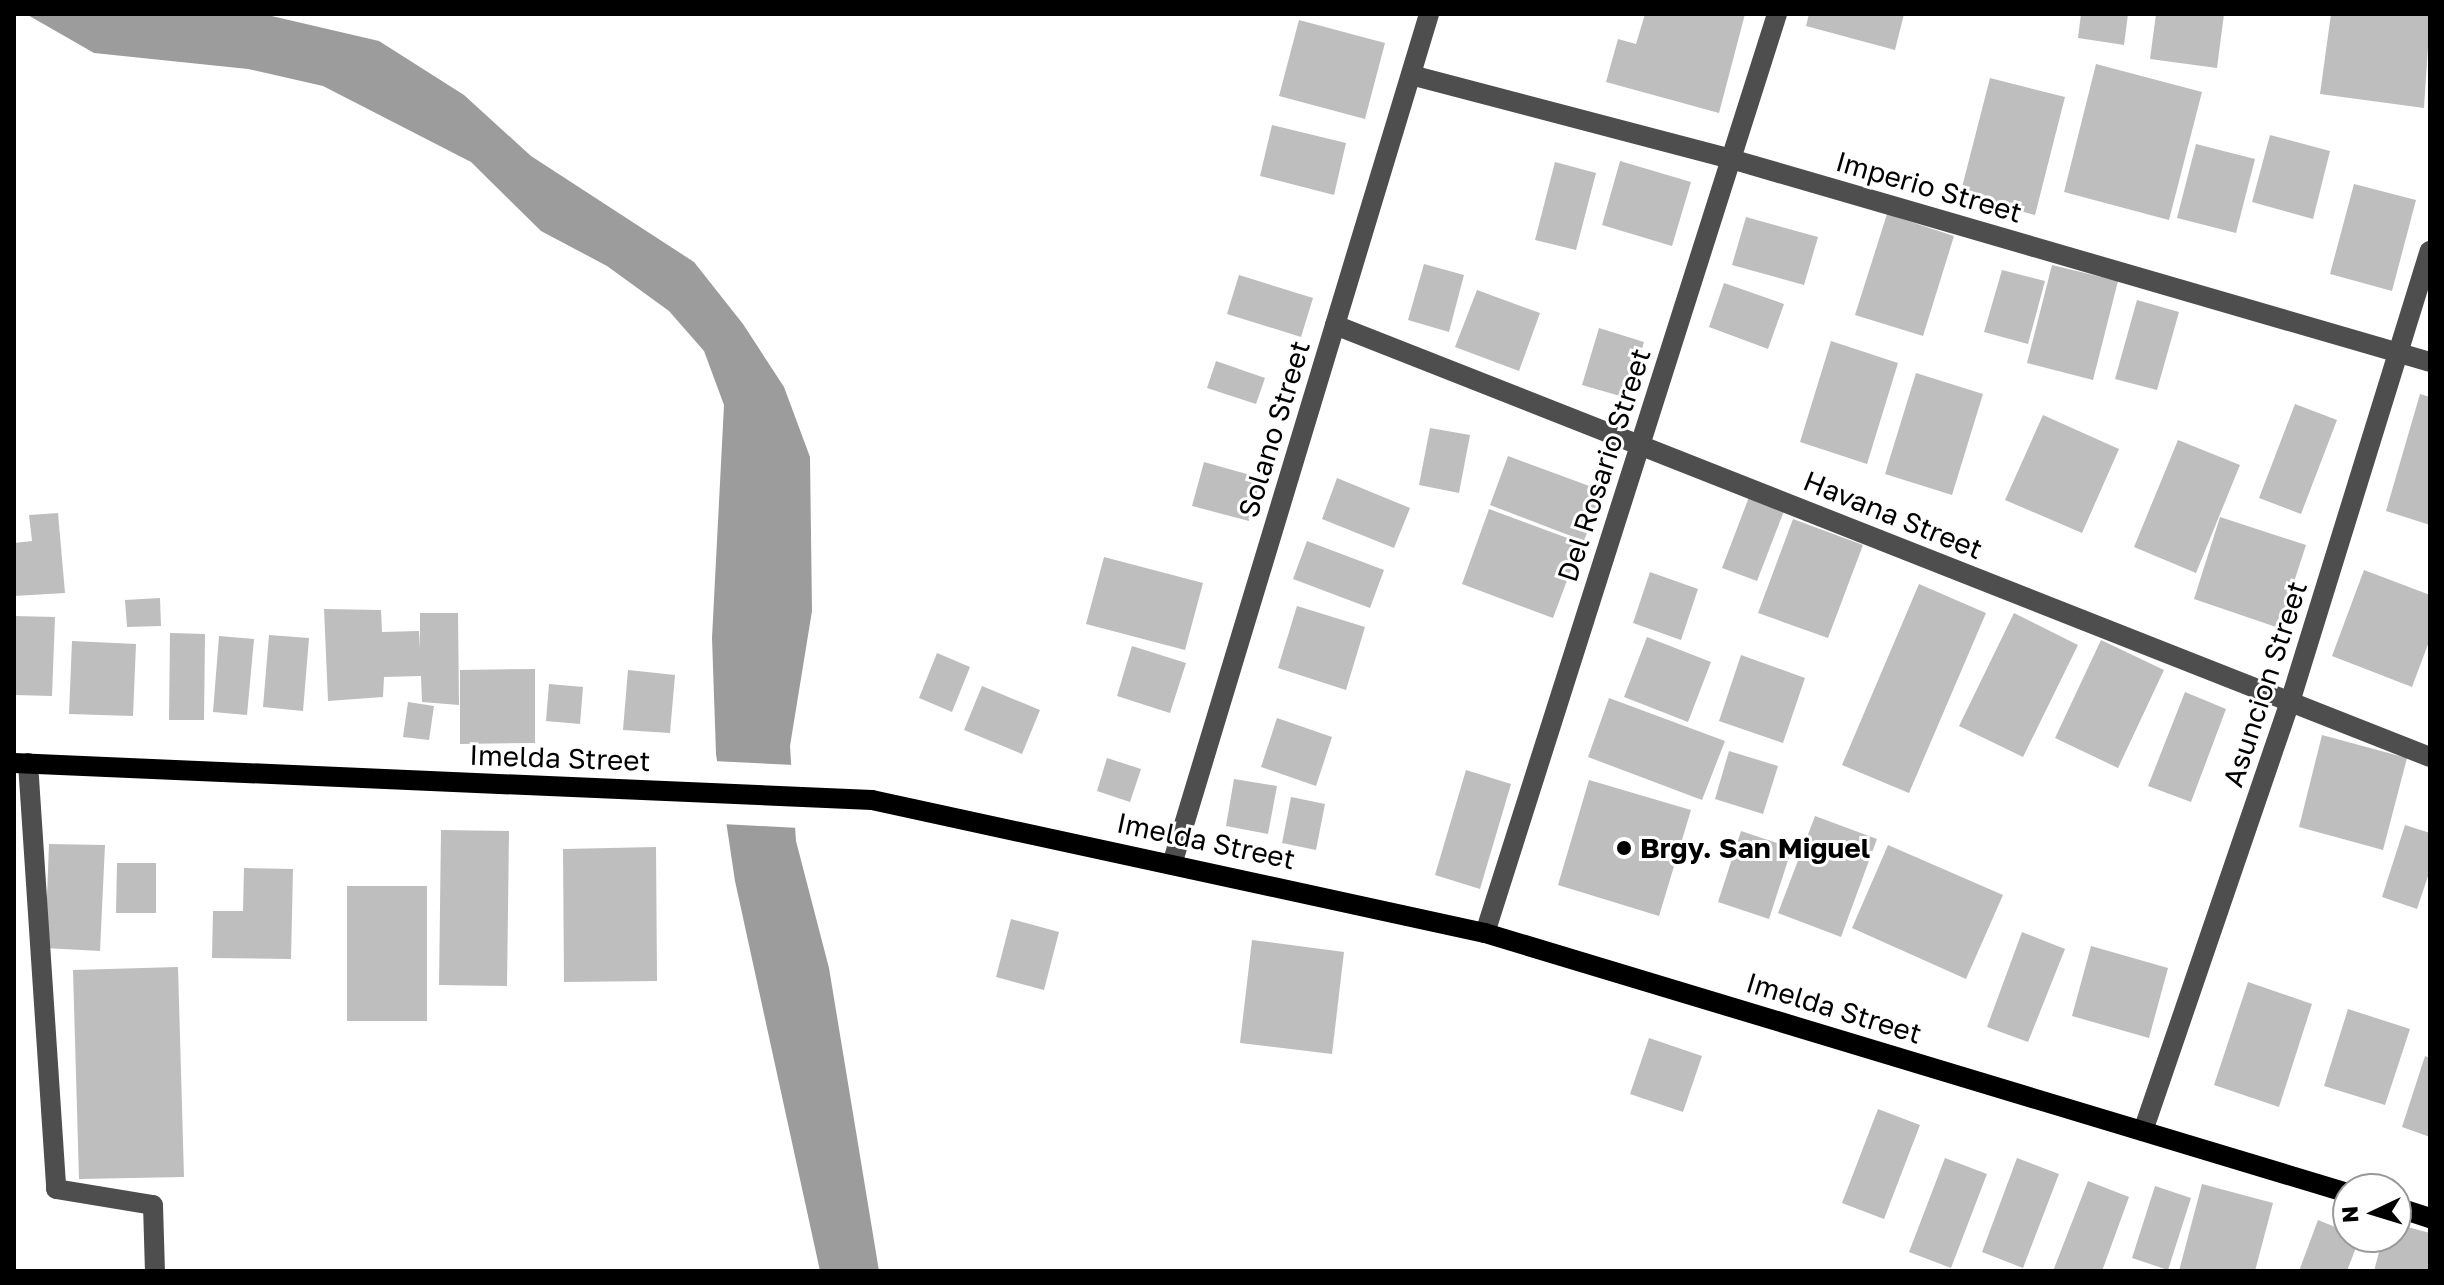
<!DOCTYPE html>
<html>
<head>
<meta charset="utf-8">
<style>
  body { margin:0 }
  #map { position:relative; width:2444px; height:1285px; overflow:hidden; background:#fff; font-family:"Golos Text",sans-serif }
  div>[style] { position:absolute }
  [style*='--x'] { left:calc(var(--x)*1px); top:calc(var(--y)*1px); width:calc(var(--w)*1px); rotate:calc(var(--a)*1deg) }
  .water>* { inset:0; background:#9c9c9c }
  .pier>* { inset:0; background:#fff }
  .building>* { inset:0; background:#bebebe }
  .minor>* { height:20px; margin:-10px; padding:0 10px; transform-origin:10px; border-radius:10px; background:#4e4e4e }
  .major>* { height:20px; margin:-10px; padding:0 10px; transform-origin:10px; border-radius:10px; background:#000 }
  .dots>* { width:22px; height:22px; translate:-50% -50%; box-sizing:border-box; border:4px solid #fff; border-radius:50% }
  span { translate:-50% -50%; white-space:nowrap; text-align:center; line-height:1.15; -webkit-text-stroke:6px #fff; paint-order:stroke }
  .street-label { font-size:28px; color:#000 }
  .poi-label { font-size:28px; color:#000; font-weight:700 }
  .left { translate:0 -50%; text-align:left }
  .frame { position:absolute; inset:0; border:16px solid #000; pointer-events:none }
  .north { position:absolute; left:2332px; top:1173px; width:80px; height:80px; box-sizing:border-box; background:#fff; border:2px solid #999; border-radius:50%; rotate:266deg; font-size:22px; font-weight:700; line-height:32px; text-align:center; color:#000 }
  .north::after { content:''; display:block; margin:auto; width:28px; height:36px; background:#000; clip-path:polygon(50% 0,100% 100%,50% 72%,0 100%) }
</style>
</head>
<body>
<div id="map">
  <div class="water">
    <i style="clip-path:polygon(26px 14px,263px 14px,379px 41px,464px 95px,531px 156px,694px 262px,743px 324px,784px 387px,810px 457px,812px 611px,790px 746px,796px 841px,829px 968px,879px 1271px,820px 1271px,735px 881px,716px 754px,712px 638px,724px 405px,704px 351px,669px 311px,607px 266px,541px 231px,471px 162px,323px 86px,248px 69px,94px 53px)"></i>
  </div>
  <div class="pier">
    <i style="clip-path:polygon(713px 761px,795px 765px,799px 828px,722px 824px)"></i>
  </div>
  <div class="building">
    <i style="clip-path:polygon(1645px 14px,1745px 14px,1719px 113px,1606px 82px,1618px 39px,1636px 44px)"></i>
    <i style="clip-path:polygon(1809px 14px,1904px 14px,1895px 50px,1806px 26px)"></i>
    <i style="clip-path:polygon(2081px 14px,2128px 14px,2124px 45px,2078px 38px)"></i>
    <i style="clip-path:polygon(2156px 14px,2224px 14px,2217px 68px,2150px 59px)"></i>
    <i style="clip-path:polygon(2331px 14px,2430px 16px,2424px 108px,2320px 94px)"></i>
    <i style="clip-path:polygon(1299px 20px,1385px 43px,1365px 119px,1279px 96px)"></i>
    <i style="clip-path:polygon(2096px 64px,2202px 92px,2169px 220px,2064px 192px)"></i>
    <i style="clip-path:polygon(1990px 78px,2065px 97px,2035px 215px,1960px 195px)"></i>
    <i style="clip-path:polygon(1272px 125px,1346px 143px,1334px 195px,1260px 176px)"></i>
    <i style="clip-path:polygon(2270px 135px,2330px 151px,2313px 219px,2252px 202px)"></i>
    <i style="clip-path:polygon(2196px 144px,2255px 159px,2236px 233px,2177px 218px)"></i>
    <i style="clip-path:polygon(1620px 161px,1691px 182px,1672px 246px,1602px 225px)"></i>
    <i style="clip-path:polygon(1555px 162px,1596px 173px,1576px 250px,1535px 240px)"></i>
    <i style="clip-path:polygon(2354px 184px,2416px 200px,2392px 291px,2330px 274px)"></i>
    <i style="clip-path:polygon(1887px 214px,1954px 236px,1923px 336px,1855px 315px)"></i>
    <i style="clip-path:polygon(1746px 217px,1818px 237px,1804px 285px,1732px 265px)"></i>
    <i style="clip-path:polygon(1424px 264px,1464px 275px,1449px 332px,1408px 320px)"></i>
    <i style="clip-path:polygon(2052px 265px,2118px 281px,2093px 380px,2027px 363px)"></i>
    <i style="clip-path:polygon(2002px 270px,2045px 281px,2028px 344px,1984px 332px)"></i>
    <i style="clip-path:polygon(1239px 275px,1313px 298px,1301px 337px,1227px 314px)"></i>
    <i style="clip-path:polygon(1724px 283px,1784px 304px,1768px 349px,1709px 327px)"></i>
    <i style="clip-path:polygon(1477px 290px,1540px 313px,1519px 371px,1455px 347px)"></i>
    <i style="clip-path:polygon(2137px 300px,2179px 312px,2157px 390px,2115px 379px)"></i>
    <i style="clip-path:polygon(1599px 328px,1644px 342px,1627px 398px,1582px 385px)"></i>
    <i style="clip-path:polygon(1831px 341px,1898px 363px,1867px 464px,1800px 442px)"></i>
    <i style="clip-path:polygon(1216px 361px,1265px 378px,1256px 404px,1207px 388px)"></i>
    <i style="clip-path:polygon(1916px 373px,1983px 394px,1952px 495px,1885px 474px)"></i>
    <i style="clip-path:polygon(2420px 394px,2430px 397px,2430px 525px,2386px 511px)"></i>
    <i style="clip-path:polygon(2295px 404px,2337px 420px,2301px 514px,2259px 498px)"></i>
    <i style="clip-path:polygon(2043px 415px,2119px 449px,2082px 533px,2005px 500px)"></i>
    <i style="clip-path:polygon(1430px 428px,1470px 435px,1459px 493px,1419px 485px)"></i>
    <i style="clip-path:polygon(2178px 440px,2240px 465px,2196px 573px,2134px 547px)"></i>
    <i style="clip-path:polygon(1508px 456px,1603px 491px,1584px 541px,1490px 505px)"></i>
    <i style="clip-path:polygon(1204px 462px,1261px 478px,1249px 521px,1192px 506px)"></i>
    <i style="clip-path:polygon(1337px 478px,1410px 508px,1394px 548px,1322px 519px)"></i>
    <i style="clip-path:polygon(1749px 497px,1784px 511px,1757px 581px,1722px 568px)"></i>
    <i style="clip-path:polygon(1489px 509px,1581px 543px,1553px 618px,1462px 584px)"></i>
    <i style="clip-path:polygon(58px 513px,65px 593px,14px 596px,14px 543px,32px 541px,29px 515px)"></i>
    <i style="clip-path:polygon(2220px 517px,2306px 545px,2279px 628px,2194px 599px)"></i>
    <i style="clip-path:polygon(1793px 519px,1863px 545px,1828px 638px,1758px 613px)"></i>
    <i style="clip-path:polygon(1307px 541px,1384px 570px,1370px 608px,1293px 579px)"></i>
    <i style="clip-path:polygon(1104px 557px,1203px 583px,1185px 650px,1086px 624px)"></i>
    <i style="clip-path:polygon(2364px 570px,2430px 595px,2430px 639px,2412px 687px,2332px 656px)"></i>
    <i style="clip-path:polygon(1650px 572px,1698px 589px,1681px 640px,1633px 623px)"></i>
    <i style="clip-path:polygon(1919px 584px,1986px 613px,1909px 793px,1842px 765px)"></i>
    <i style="clip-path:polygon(160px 598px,161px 626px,127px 627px,125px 600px)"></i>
    <i style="clip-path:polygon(1297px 606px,1365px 627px,1346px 690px,1278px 668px)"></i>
    <i style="clip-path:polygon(324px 609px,381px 610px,382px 632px,419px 631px,420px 649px,420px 613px,458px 613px,459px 705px,422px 702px,421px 676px,384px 677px,383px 697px,328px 701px)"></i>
    <i style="clip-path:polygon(2014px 613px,2078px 645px,2023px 757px,1959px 726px)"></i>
    <i style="clip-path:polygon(14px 616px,55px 617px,52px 696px,14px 695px)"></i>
    <i style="clip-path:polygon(170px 633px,205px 634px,204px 720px,169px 720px)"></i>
    <i style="clip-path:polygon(269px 635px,309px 638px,303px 711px,263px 707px)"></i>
    <i style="clip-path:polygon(219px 636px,254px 639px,247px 715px,213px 712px)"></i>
    <i style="clip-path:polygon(1647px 637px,1711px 662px,1688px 722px,1624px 697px)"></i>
    <i style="clip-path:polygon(2101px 640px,2164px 670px,2118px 768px,2055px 738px)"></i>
    <i style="clip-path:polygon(72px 641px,136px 644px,133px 716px,69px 714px)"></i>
    <i style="clip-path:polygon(1132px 646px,1186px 663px,1170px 713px,1117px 696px)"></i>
    <i style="clip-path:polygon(937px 653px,970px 667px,952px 712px,919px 698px)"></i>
    <i style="clip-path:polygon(1741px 655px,1805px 678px,1783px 743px,1719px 721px)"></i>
    <i style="clip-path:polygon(535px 669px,535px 743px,460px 744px,460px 670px)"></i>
    <i style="clip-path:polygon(628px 670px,675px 675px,670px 733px,623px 730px)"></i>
    <i style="clip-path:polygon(549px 684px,583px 687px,580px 724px,546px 721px)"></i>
    <i style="clip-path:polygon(982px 686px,1040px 710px,1022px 754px,964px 730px)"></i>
    <i style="clip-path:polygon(2185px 692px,2226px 709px,2191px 802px,2148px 786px)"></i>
    <i style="clip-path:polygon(1609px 698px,1725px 741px,1702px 800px,1588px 757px)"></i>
    <i style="clip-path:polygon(408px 702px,434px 706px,429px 740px,403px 737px)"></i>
    <i style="clip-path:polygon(1277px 718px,1332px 737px,1316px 786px,1261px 767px)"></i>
    <i style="clip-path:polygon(2322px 735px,2407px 758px,2383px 850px,2299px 827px)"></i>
    <i style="clip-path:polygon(1729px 751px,1778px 766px,1763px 814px,1715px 799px)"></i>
    <i style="clip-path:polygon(1107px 758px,1141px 769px,1130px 802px,1097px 791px)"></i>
    <i style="clip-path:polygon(1466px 770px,1511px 784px,1480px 889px,1435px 875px)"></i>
    <i style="clip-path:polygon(1234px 779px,1277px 786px,1268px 834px,1226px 826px)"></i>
    <i style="clip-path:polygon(1589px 780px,1691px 810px,1659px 916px,1558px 885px)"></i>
    <i style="clip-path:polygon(1291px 797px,1325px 804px,1316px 850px,1282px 843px)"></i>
    <i style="clip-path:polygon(1815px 816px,1877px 839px,1841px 937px,1778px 913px)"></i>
    <i style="clip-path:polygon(2405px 825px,2430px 833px,2430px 870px,2417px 909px,2382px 897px)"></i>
    <i style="clip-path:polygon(441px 830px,509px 831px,507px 986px,439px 985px)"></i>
    <i style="clip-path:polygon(1741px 831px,1792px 848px,1769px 919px,1718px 902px)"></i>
    <i style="clip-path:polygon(49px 844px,105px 845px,100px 951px,45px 948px)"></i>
    <i style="clip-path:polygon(1888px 845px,2003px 895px,1966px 979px,1852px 928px)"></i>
    <i style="clip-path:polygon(656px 847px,657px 981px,564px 982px,563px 849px)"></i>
    <i style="clip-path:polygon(117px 863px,156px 863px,156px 913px,116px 913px)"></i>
    <i style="clip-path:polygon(244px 868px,293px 869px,291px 959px,212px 958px,213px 911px,243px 911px)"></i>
    <i style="clip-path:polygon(347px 886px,427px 886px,427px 1021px,347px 1021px)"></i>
    <i style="clip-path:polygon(1011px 919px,1059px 932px,1044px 990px,996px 977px)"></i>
    <i style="clip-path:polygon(2022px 932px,2065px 949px,2028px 1042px,1987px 1027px)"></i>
    <i style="clip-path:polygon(1252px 940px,1344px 952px,1332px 1054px,1240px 1043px)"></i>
    <i style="clip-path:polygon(2091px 946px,2168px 968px,2149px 1038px,2072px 1016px)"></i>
    <i style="clip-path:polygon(178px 967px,184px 1177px,79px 1179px,73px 970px)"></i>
    <i style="clip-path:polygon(2248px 982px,2312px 1004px,2279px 1107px,2214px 1085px)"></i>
    <i style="clip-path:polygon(2348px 1009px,2410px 1029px,2385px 1105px,2324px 1086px)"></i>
    <i style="clip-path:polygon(1649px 1038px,1702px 1056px,1683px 1112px,1630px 1094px)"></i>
    <i style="clip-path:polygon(2425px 1056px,2430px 1058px,2430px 1137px,2402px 1127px)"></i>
    <i style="clip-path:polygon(1878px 1109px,1920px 1125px,1884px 1219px,1842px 1203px)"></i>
    <i style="clip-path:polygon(1945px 1158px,1987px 1174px,1951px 1268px,1909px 1252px)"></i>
    <i style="clip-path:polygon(2017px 1158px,2059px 1174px,2023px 1268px,1982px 1252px)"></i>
    <i style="clip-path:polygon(2088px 1181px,2129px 1197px,2102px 1271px,2053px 1271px)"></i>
    <i style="clip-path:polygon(2202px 1184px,2273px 1203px,2255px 1271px,2179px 1271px)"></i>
    <i style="clip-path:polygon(2155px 1186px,2191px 1198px,2168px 1270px,2132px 1258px)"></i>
    <i style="clip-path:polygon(2318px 1220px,2348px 1232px,2348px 1237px,2360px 1237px,2347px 1271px,2299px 1271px)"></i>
    <i style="clip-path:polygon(2396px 1224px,2430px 1233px,2430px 1271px,2374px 1271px,2383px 1237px,2396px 1237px)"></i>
  </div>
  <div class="minor">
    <i style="--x:1411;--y:75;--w:331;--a:14.7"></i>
    <i style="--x:1731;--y:159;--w:728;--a:16.19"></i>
    <i style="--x:1335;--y:325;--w:1177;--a:21.53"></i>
    <i style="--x:28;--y:763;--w:427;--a:86.2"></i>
    <i style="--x:56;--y:1189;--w:98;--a:9.4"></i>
    <i style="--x:153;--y:1205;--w:66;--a:88.3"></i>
    <i style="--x:1173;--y:861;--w:885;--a:-73.18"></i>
    <i style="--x:1485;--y:933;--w:964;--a:-72.37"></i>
    <i style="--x:2143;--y:1131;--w:453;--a:-71.1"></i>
    <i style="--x:2290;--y:702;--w:472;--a:-72.8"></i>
  </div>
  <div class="major">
    <i style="--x:14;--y:763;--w:859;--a:2.47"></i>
    <i style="--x:872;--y:800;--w:627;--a:12.24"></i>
    <i style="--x:1485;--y:933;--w:901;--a:16.77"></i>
    <i style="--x:2396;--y:1207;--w:36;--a:18"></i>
  </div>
  <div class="dots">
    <i style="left:1624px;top:848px;background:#000"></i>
  </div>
  <div class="street-label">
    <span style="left:1929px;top:187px;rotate:16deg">Imperio Street</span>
    <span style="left:1274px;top:429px;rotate:-73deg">Solano Street</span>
    <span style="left:1604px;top:465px;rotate:-72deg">Del Rosario Street</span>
    <span style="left:1893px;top:515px;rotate:22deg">Havana Street</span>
    <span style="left:2265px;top:684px;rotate:-72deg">Asuncion Street</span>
    <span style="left:560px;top:758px;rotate:2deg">Imelda Street</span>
    <span style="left:1206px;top:841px;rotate:12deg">Imelda Street</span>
    <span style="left:1834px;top:1008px;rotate:17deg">Imelda Street</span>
  </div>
  <div class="poi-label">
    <span class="left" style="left:1640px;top:848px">Brgy. San Miguel</span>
  </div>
  <div class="frame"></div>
  <div class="north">N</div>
</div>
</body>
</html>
